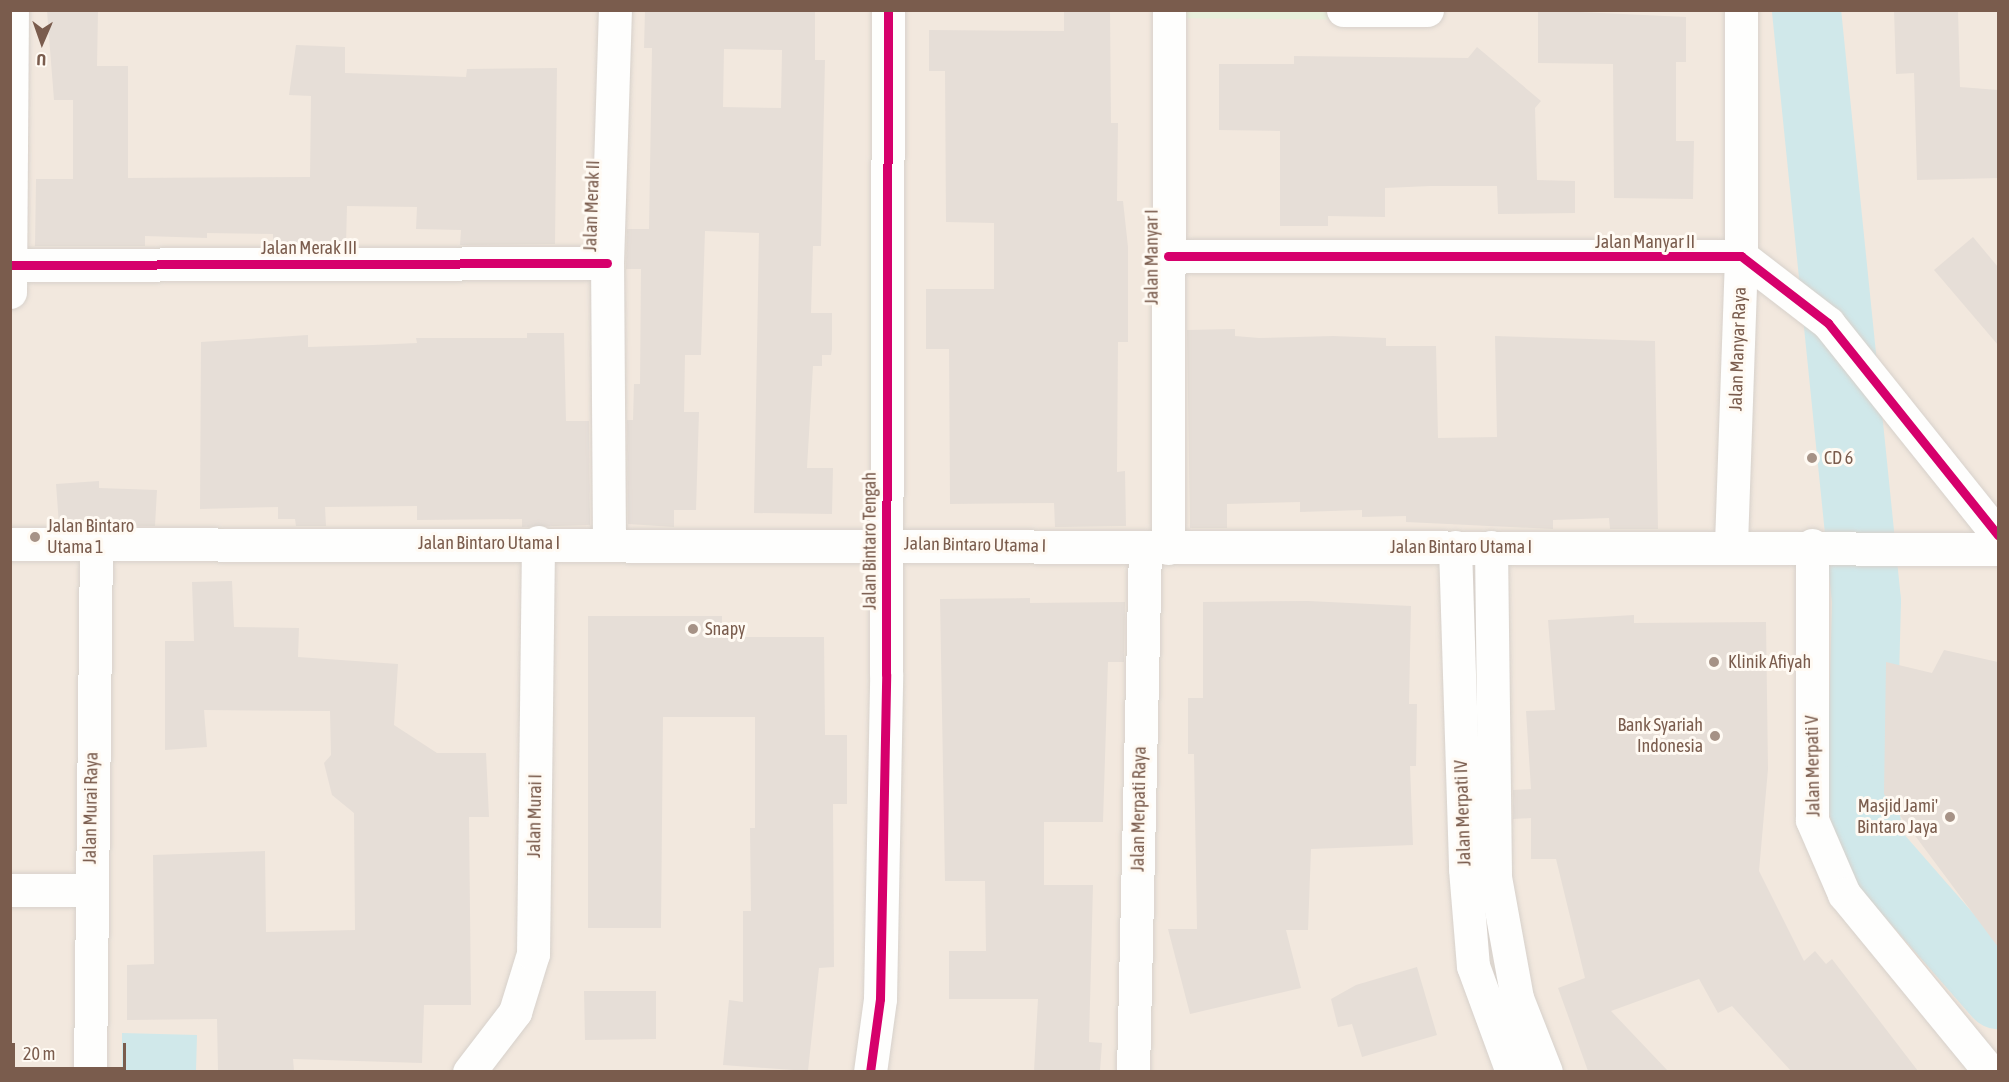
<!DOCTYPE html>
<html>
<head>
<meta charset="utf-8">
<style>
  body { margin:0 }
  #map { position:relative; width:2009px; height:1082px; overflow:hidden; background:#f9f5f0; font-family:"Asap Condensed",sans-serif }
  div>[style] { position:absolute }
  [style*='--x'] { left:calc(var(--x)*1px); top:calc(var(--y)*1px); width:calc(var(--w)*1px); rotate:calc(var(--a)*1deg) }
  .residential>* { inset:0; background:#f2e8de }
  .green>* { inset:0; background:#e7f0db }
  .water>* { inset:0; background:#d0e8ea }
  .river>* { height:69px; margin:-34.5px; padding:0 34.5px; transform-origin:34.5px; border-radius:34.5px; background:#d0e8ea }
  .building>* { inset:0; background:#e6ded7 }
  .roads { filter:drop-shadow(0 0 2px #d7d1cb) drop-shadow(0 0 2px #d7d1cb) }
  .street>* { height:33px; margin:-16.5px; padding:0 16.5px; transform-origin:16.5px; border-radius:16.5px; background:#fefefd }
  .secondary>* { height:33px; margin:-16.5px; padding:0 16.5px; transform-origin:16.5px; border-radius:16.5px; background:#fefefd }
  .cycleway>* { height:9px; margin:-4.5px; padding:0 4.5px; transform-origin:4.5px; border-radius:4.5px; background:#d6006c }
  .dots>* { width:16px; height:16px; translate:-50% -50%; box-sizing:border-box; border:3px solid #fffaf3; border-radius:50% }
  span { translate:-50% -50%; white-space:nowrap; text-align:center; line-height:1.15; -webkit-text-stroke:6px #fffaf3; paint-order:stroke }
  .street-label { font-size:18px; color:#7a5c4d }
  .poi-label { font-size:18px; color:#7a5c4d }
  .left { translate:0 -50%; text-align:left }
  .right { translate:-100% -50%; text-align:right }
  .frame { position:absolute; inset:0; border:12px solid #7a5c4d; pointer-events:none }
  .north { position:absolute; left:12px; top:12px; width:60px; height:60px; -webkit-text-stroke:4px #fffaf3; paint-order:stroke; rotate:182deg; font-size:16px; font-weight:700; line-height:24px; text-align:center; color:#7a5c4d }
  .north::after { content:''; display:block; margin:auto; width:21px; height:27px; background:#7a5c4d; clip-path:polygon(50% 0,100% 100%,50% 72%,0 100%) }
  .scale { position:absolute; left:12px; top:1043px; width:114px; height:27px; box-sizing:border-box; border:3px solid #7a5c4d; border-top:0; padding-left:8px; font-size:18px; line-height:21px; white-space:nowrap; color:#7a5c4d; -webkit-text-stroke:4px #fffaf3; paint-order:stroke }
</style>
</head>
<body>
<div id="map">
  <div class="residential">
    <i style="clip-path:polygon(10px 11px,1998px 11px,1998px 1071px,11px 1071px)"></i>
  </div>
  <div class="green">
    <i style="clip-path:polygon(1157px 10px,1395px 11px,1395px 20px,1157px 18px)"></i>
  </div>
  <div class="water">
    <i style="clip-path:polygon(122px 1033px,197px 1035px,196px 1071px,122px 1071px)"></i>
  </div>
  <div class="river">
    <i style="--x:1806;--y:10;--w:594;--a:84.2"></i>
    <i style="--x:1866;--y:601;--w:196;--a:91.5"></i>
    <i style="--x:1861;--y:797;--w:53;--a:79.1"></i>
    <i style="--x:1871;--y:849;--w:193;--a:48.8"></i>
  </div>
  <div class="building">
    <i style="clip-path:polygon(evenodd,645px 10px,815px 12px,815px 60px,825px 60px,821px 246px,813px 246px,811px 313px,832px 313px,832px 349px,831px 355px,822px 355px,822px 366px,813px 366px,807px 468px,833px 468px,832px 514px,754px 513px,759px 233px,705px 231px,701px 355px,685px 355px,684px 412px,699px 412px,696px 510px,674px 510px,674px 527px,628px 524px,627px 420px,633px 420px,634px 384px,640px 384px,641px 269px,626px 269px,627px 229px,649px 229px,652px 48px,644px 48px,645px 10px,724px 49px,782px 50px,781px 108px,723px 107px,724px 49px)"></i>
    <i style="clip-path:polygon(1064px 10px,1110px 10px,1111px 123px,1118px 123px,1117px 201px,1123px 201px,1128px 247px,1128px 342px,1118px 342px,1117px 472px,1125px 471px,1126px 526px,1055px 527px,1054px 503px,950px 504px,949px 349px,926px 349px,926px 289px,994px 289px,994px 223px,946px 222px,945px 71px,929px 71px,929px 30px,1064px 31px)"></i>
    <i style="clip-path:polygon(1538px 10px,1686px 17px,1686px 62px,1676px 62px,1676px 141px,1694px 141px,1693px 199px,1614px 198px,1613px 64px,1538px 63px)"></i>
    <i style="clip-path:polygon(1894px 10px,1958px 10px,1960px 87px,1998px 90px,1998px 178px,1917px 180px,1914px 73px,1896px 74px)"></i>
    <i style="clip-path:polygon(47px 11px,98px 11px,97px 66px,128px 66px,128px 178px,310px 177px,311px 96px,289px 95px,296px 45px,345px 47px,345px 73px,466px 77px,467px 69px,557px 68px,555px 244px,460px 245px,461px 230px,416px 229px,417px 207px,347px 206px,346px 245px,273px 245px,273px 234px,207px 233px,207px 238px,145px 236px,145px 246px,35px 246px,36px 179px,73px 179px,73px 100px,54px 100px)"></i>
    <i style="clip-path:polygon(1477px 47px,1541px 101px,1535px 108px,1537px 180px,1575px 181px,1575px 213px,1498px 214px,1497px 186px,1430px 186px,1385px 188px,1385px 217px,1328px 216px,1328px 226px,1280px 226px,1280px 131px,1219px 130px,1219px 64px,1294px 64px,1294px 56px,1468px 58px)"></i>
    <i style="clip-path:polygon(1973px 237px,1998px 267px,1998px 345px,1934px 270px)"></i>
    <i style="clip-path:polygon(1235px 329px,1235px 336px,1259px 338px,1333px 336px,1386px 338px,1386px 346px,1436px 346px,1438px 438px,1497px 437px,1495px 336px,1655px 341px,1658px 529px,1610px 529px,1609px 518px,1553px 520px,1553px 529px,1406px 522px,1406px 516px,1362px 517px,1362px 510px,1300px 512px,1300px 502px,1227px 504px,1227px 528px,1190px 528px,1187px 330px)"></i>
    <i style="clip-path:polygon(527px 333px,564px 333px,566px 421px,589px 421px,590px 525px,522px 527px,522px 519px,417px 520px,417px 506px,325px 507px,326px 526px,296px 526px,295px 519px,278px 519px,278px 507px,200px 509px,201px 342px,308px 335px,308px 347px,373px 345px,417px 343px,416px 338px,527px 338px)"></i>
    <i style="clip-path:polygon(99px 481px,99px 488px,157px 490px,155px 526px,59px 525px,56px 484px)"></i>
    <i style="clip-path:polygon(232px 581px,234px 627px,299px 628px,298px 657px,398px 664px,394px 725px,437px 753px,486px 753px,489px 817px,469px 817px,471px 1005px,424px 1005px,422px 1063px,293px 1059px,294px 1071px,218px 1071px,217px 1019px,127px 1020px,127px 965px,154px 964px,153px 855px,265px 851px,266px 932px,355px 930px,354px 813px,332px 795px,324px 763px,331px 755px,330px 711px,204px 710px,207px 747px,165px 750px,165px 641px,194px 641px,192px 582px)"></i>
    <i style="clip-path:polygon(1030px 598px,1030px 603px,1125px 602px,1124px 662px,1108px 662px,1103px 822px,1044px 822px,1044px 885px,1093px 885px,1089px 1042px,1102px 1043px,1100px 1071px,1034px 1071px,1038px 999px,949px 999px,949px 951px,986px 951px,985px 881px,945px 881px,940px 599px)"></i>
    <i style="clip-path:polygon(1308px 601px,1411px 606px,1409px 704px,1417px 704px,1416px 766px,1410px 766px,1413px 845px,1311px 849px,1308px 930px,1286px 930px,1301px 988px,1190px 1014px,1168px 929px,1197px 929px,1194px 754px,1188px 754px,1188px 698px,1203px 698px,1203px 602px)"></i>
    <i style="clip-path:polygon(1634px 615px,1634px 623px,1766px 622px,1768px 769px,1759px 871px,1804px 961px,1815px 951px,1826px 964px,1832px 959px,1918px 1071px,1791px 1071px,1732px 1006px,1718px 1013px,1699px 979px,1611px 1011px,1668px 1071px,1588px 1071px,1558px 988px,1585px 978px,1556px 859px,1531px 859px,1531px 818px,1513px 819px,1513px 790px,1531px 789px,1526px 711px,1555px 710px,1548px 620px)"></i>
    <i style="clip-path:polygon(588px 616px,722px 616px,722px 637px,824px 637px,825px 735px,847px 735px,847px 804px,833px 804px,834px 967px,819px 968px,808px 1071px,723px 1065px,729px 1000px,743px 1002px,743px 911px,751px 911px,750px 828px,755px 828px,755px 717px,663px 717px,661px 928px,588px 928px)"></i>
    <i style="clip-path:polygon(1944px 650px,1998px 662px,1998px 947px,1884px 794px,1886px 662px,1932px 673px)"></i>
    <i style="clip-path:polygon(1417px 967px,1437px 1035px,1362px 1057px,1352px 1024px,1338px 1027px,1331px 999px,1356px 985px)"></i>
    <i style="clip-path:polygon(584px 991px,656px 991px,656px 1039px,585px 1040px)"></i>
  </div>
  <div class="roads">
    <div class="street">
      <i style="--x:1343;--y:10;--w:84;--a:0"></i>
      <i style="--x:1168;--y:256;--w:573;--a:0"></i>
      <i style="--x:10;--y:265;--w:597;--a:-0.19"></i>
      <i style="--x:10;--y:292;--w:282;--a:-89.6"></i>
      <i style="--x:609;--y:543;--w:280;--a:-90.4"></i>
      <i style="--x:607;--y:263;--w:253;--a:-88.2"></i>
      <i style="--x:1812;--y:545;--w:275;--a:90"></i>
      <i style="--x:1812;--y:820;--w:81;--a:66.6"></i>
      <i style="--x:1844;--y:894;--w:230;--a:50.6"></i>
      <i style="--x:1455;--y:547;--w:322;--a:88.2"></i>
      <i style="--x:1465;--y:869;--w:97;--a:85.3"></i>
      <i style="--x:1473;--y:966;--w:113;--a:69.8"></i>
      <i style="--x:1491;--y:547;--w:330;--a:89.3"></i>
      <i style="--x:1495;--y:877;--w:123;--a:79.7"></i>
      <i style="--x:1517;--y:998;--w:79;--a:68.6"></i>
      <i style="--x:1168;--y:548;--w:538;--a:-89.89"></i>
      <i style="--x:10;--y:890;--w:80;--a:0"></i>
      <i style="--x:90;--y:1072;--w:528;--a:-89.35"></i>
      <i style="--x:469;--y:1072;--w:76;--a:-52.5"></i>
      <i style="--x:515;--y:1012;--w:61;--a:-72.8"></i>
      <i style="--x:533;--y:954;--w:412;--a:-89.3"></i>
      <i style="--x:870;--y:1072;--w:74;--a:-82.2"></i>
      <i style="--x:880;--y:999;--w:325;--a:-88.9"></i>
      <i style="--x:886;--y:674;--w:664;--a:-89.83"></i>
      <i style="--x:1133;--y:1072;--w:524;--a:-88.69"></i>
    </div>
    <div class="secondary">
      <i style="--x:1741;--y:256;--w:110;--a:37.6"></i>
      <i style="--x:1828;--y:323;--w:272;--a:51.3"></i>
      <i style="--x:10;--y:544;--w:1988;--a:0.14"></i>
      <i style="--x:1731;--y:544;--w:288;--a:-88"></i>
      <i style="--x:1741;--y:256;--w:246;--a:-90"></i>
    </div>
  </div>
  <div class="cycleway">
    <i style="--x:1168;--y:256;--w:573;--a:0"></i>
    <i style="--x:1741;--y:256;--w:110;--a:37.6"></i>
    <i style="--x:1828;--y:323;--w:272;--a:51.3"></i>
    <i style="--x:10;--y:265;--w:597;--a:-0.19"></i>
    <i style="--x:870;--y:1072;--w:74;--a:-82.2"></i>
    <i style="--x:880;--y:999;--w:325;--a:-88.9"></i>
    <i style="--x:886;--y:674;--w:664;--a:-89.83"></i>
  </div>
  <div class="dots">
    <i style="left:1812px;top:458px;background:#a69286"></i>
    <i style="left:35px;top:537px;background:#a69286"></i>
    <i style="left:693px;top:629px;background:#a69286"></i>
    <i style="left:1714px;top:662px;background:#a69286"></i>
    <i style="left:1715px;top:736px;background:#a69286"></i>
    <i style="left:1950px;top:817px;background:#a69286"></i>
  </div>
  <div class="street-label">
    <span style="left:592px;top:206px;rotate:-88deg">Jalan Merak II</span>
    <span style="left:1645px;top:242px">Jalan Manyar II</span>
    <span style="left:309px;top:248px">Jalan Merak III</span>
    <span style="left:1152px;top:257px;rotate:-90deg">Jalan Manyar I</span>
    <span style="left:1738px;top:349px;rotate:-88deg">Jalan Manyar Raya</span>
    <span style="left:870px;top:541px;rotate:-90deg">Jalan Bintaro Tengah</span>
    <span style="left:489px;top:543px">Jalan Bintaro Utama I</span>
    <span style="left:975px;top:545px;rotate:1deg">Jalan Bintaro Utama I</span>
    <span style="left:1461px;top:547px">Jalan Bintaro Utama I</span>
    <span style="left:1813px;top:766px;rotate:-91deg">Jalan Merpati V</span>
    <span style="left:91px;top:808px;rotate:-89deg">Jalan Murai Raya</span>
    <span style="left:1139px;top:809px;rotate:-89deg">Jalan Merpati Raya</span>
    <span style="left:1463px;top:813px;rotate:-92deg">Jalan Merpati IV</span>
    <span style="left:535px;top:816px;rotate:-89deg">Jalan Murai I</span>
  </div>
  <div class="poi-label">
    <span class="left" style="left:1824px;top:458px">CD 6</span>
    <span class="left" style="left:47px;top:537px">Jalan Bintaro<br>Utama 1</span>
    <span class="left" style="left:705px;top:629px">Snapy</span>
    <span class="left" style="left:1728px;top:662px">Klinik Afiyah</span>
    <span class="right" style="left:1703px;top:736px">Bank Syariah<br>Indonesia</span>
    <span class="right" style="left:1938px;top:817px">Masjid Jami'<br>Bintaro Jaya</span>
  </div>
  <div class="frame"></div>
  <div class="north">U</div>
  <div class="scale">20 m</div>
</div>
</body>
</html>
